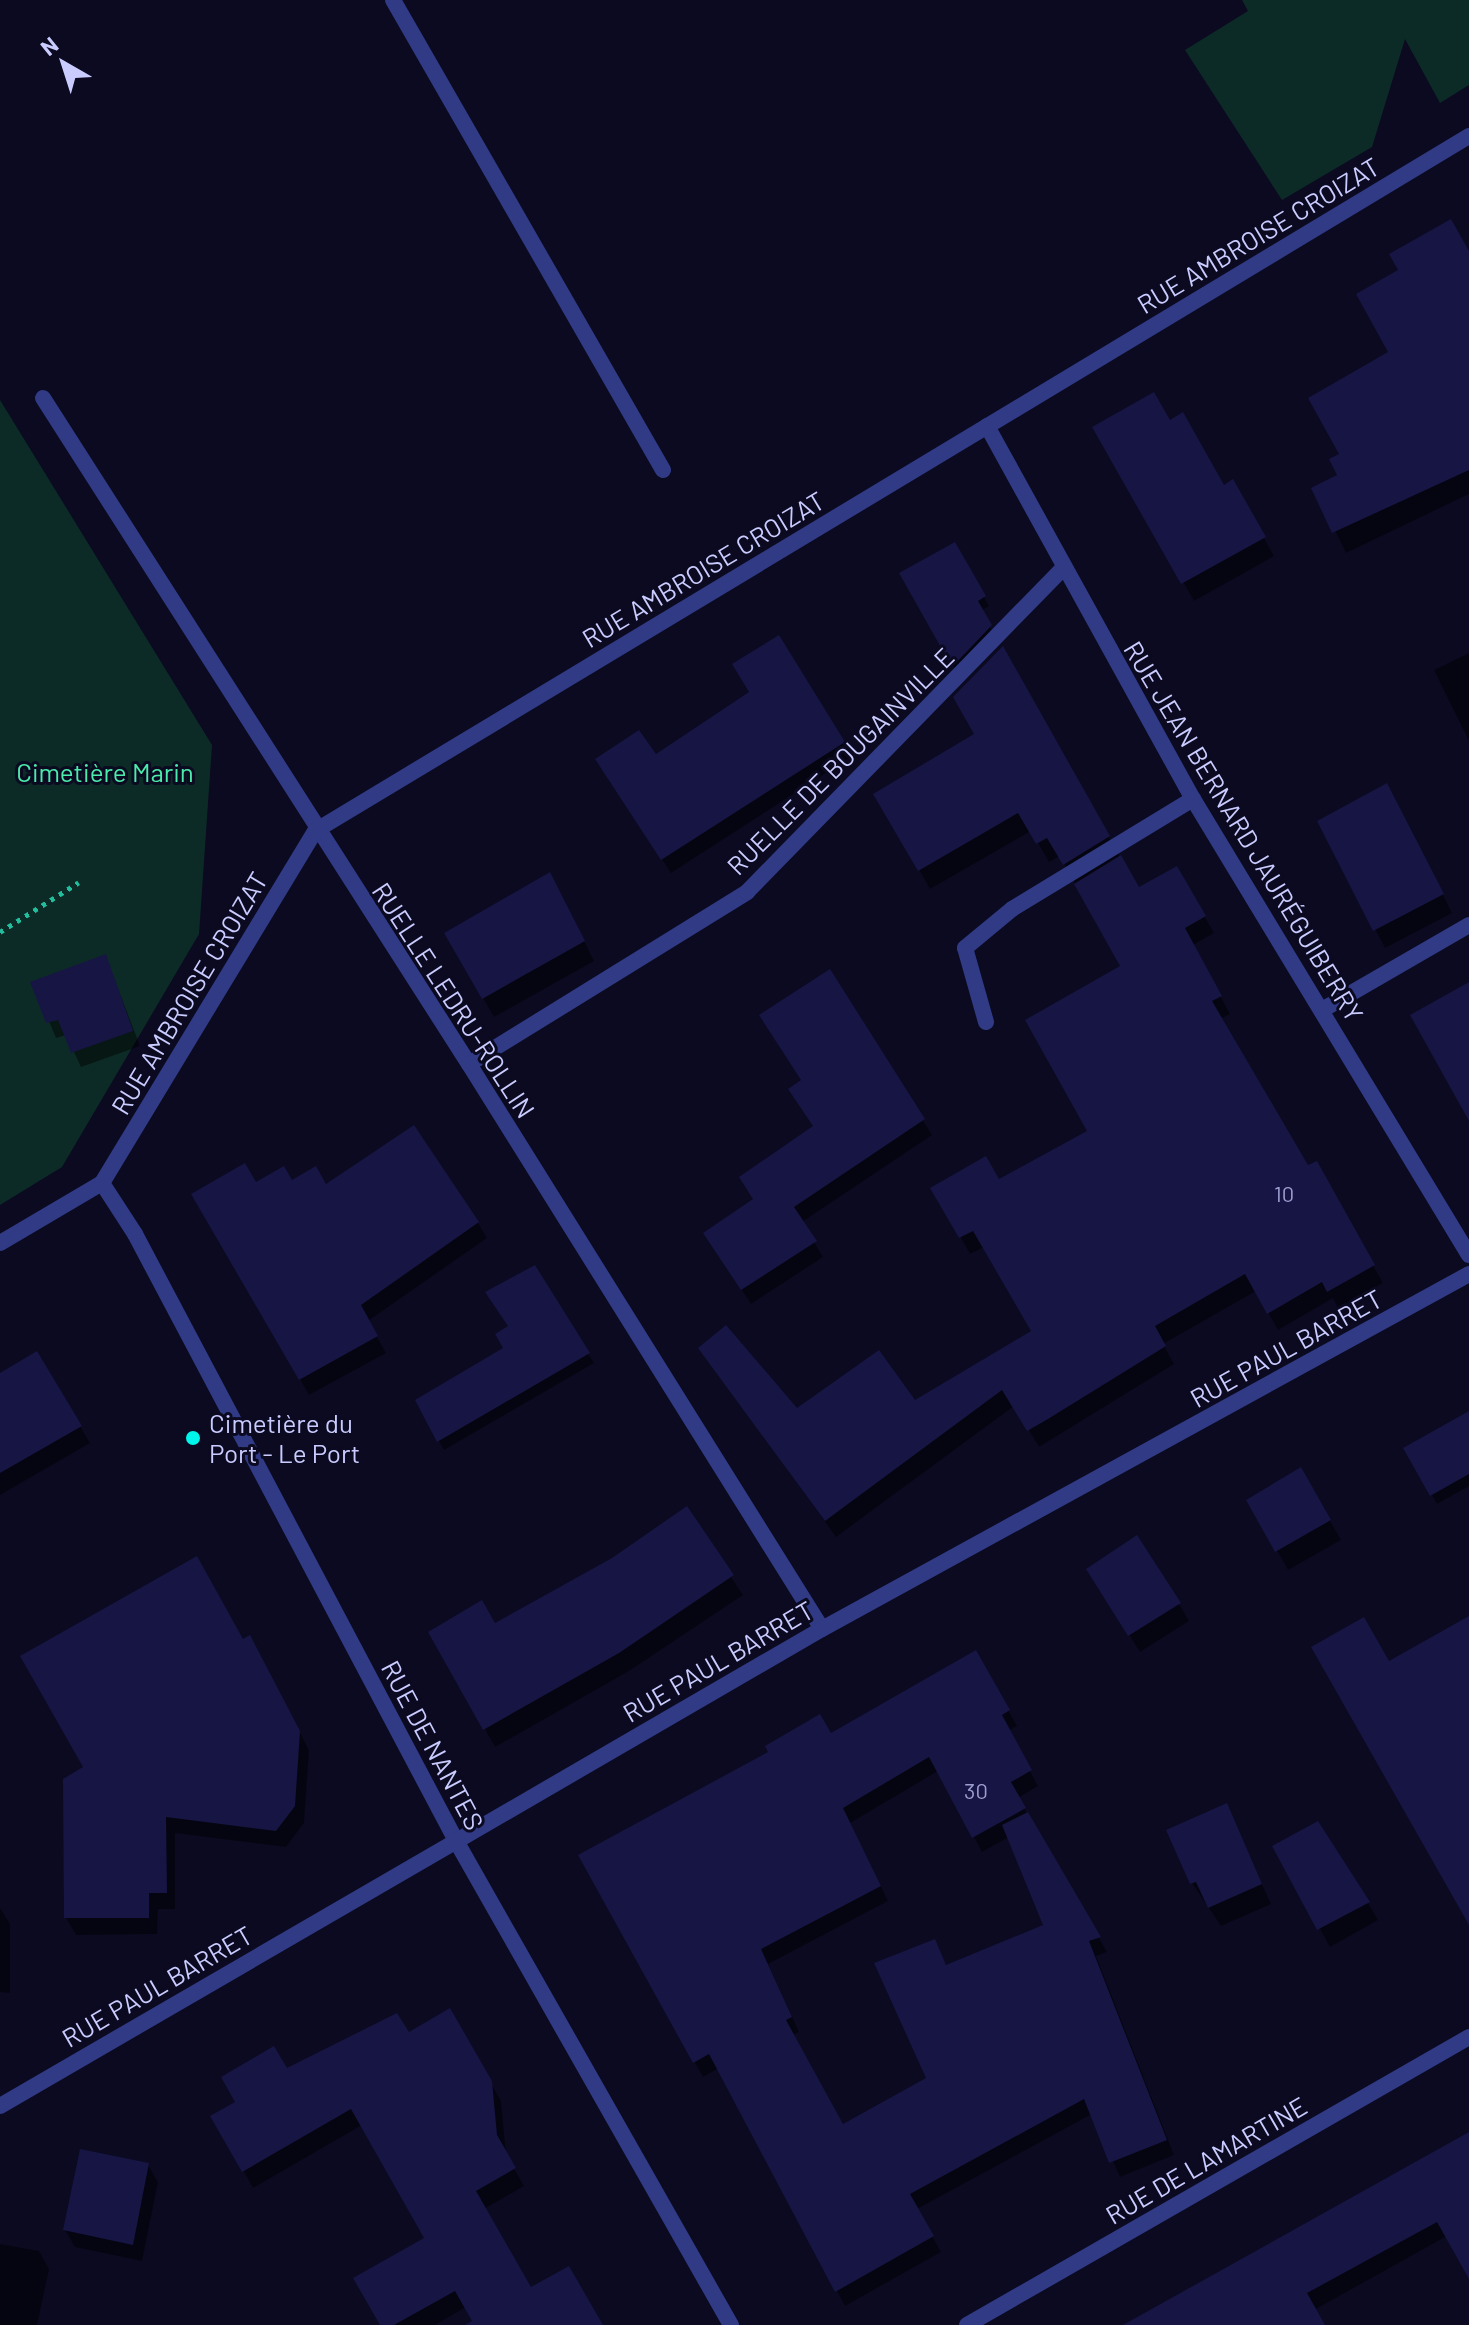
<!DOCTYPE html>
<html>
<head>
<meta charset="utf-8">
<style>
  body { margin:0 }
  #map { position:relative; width:1469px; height:2325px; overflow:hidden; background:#0b0a21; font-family:Barlow,sans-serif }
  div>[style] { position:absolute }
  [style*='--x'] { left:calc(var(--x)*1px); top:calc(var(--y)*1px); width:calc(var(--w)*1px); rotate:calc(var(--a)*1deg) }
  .green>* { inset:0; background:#0d2b26 }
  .shadow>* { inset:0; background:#0007 }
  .building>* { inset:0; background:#171544 }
  .path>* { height:5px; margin-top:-2.5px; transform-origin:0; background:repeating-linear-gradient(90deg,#21bd9c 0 4px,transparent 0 10px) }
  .service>* { height:16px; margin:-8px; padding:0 8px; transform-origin:8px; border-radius:8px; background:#303a85 }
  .minor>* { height:16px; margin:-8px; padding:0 8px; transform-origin:8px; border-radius:8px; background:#303a85 }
  .tertiary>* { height:16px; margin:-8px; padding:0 8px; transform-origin:8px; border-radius:8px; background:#303a85 }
  .dots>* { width:22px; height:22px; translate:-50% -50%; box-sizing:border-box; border:4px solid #0b0a21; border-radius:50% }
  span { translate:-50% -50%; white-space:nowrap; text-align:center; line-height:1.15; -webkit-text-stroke:6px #0b0a21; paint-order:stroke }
  .number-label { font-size:22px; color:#9d9ed0 }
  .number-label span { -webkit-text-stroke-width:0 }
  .street-label { font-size:26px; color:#caccff }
  .park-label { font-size:26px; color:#4aebab }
  .poi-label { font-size:26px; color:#caccff }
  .left { translate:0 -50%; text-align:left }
  .north { position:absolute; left:24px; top:24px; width:80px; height:80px; -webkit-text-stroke:6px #0b0a21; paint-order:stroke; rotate:321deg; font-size:22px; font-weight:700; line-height:32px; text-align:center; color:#caccff }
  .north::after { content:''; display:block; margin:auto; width:28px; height:36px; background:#caccff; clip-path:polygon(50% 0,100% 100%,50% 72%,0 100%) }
</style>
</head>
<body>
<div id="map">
  <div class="green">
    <i style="clip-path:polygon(1242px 0,1469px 0,1469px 85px,1440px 103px,1405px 39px,1372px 147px,1282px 200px,1185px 50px,1248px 11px)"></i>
    <i style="clip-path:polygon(0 400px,212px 745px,199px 934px,62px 1167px,0 1205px)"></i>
  </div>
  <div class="shadow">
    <i style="clip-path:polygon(1469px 255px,1469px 494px,1346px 553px,1314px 488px,1340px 476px,1342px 454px,1390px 353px)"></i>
    <i style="clip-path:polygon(1170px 423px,1223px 488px,1233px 482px,1274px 556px,1194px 601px,1095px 427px)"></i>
    <i style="clip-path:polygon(954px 545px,989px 606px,981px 611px,995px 636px,958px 674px,901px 574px)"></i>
    <i style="clip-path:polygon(778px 637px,851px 757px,671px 873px,606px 774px,655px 757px,751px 693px)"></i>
    <i style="clip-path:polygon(1002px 649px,1139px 890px,1177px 868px,1214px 933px,1193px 945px,1230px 1014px,1220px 1019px,1308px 1168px,1316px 1164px,1383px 1283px,1338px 1308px,1333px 1298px,1278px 1330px,1256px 1291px,1163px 1344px,1174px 1364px,1039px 1447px,1014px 1406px,836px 1537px,700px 1348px,797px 1411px,915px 1402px,1034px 1331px,984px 1247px,970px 1254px,933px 1188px,999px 1181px,1090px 1132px,1123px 967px,1060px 856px,1049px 862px,1031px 831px,930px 889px,876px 794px,977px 735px)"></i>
    <i style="clip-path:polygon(1469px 653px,1469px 741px,1434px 670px)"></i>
    <i style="clip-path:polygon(1397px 803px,1452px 913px,1385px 948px,1319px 822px)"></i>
    <i style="clip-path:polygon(561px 894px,594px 961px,494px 1017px,446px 934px)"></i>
    <i style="clip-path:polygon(106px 957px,140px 1046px,81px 1067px,66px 1035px,56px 1038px,33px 983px)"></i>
    <i style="clip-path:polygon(829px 972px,932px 1135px,802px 1222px,823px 1257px,751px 1304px,714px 1248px,814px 1127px,803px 1081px)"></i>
    <i style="clip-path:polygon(291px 1183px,478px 1223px,487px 1238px,368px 1321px,386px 1353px,309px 1395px,194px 1195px)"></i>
    <i style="clip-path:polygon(534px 1268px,594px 1363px,444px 1450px,417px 1401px,506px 1348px)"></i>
    <i style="clip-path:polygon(37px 1354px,90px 1443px,0 1495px,0 1375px)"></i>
    <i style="clip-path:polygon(1469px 1427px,1469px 1486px,1437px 1504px,1406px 1449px)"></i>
    <i style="clip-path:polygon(1301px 1470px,1341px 1540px,1288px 1570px,1249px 1500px)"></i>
    <i style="clip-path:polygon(686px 1509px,743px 1595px,629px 1671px,495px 1747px,430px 1632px,494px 1626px,613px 1559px)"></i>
    <i style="clip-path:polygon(1099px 1587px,1179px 1604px,1189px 1621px,1140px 1652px)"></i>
    <i style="clip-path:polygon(243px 1641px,259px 1654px,309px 1750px,304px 1823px,286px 1847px,175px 1833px,175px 1909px,158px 1909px,157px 1934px,76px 1935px,66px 1918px,86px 1768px)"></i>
    <i style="clip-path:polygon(evenodd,976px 1653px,1017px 1726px,1008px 1731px,1038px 1786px,1018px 1798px,1107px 1952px,1096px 1956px,1174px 2155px,1120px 2177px,1092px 2114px,917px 2209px,941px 2252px,845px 2306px,719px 2068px,703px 2077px,581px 1856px,831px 1736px,976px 1653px,938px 1771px,982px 1852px,1009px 1837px,1045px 1926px,947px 1966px,942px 1957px,928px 2079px,842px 2126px,793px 2035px,799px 2032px,768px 1964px,888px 1901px,850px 1823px,938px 1771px)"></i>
    <i style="clip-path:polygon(1226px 1806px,1271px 1904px,1221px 1926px,1192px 1883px)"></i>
    <i style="clip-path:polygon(1275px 1847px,1368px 1903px,1378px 1920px,1330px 1947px)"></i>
    <i style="clip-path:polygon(0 1908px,10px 1924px,10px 1993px,0 1992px)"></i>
    <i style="clip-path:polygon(449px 2010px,501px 2101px,506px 2154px,524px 2186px,484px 2209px,530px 2290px,601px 2325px,476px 2325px,466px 2307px,435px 2325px,382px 2325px,426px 2238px,362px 2125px,253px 2188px,213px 2116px,286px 2071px,408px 2035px)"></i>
    <i style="clip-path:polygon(1469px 2135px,1469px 2259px,1447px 2236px,1314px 2310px,1323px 2325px,1147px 2325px)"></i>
    <i style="clip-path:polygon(148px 2165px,158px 2182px,142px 2261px,75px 2247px,65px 2230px)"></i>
    <i style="clip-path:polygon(0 2244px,39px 2251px,49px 2269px,37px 2325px,0 2325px)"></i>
  </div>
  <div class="building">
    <i style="clip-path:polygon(1451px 219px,1469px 251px,1469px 470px,1332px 533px,1311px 488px,1337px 475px,1329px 459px,1339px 454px,1308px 398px,1388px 352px,1356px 294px,1398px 270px,1389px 254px)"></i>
    <i style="clip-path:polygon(1154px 392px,1170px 420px,1183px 412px,1224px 485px,1233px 479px,1266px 537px,1181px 584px,1092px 427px)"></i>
    <i style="clip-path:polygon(955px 542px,986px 596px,978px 601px,992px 625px,952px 667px,899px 573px)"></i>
    <i style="clip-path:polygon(779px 635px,845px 742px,661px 860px,595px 759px,639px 730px,656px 754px,749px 692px,732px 664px)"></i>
    <i style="clip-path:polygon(1003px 646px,1110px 836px,1063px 865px,1047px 838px,1036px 844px,1018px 813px,918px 871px,873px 794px,974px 734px,953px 697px)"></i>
    <i style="clip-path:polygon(1387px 783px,1444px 894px,1373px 931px,1317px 821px)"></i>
    <i style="clip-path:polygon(1121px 855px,1139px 887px,1177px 866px,1206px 916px,1185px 928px,1222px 996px,1212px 1001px,1308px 1165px,1317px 1161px,1375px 1265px,1327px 1292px,1322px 1282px,1267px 1314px,1245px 1274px,1155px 1326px,1166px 1346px,1048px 1419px,1027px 1431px,1002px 1390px,825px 1521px,698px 1348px,726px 1325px,797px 1408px,879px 1350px,915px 1400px,1031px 1331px,973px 1231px,959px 1238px,930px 1188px,986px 1156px,999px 1179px,1087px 1131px,1025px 1020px,1120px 966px,1074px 884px)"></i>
    <i style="clip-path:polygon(550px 872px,585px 941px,482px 999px,444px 933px)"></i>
    <i style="clip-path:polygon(106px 954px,133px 1031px,71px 1053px,58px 1020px,46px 1023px,30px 982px)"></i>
    <i style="clip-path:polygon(830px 969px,925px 1119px,794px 1207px,817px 1241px,741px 1290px,703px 1233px,753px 1199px,739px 1177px,813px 1126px,788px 1089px,801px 1080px,759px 1015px)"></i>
    <i style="clip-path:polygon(1469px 982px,1469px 1121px,1410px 1015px)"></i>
    <i style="clip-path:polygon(414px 1125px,479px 1222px,361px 1305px,378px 1336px,299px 1380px,191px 1194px,245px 1163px,256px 1182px,284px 1166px,292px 1180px,316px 1166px,326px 1184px)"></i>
    <i style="clip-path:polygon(535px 1265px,590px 1353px,437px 1442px,415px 1400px,503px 1348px,495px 1334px,508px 1326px,485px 1292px)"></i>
    <i style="clip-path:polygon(37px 1351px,82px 1426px,0 1473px,0 1373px)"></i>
    <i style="clip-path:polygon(1469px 1411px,1469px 1474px,1430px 1496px,1403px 1448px)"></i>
    <i style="clip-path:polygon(1301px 1467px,1331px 1520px,1275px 1552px,1246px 1500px)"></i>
    <i style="clip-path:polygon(687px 1506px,734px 1575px,619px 1653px,483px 1730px,428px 1632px,482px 1600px,495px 1623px,612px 1558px)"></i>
    <i style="clip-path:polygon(1137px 1535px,1181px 1603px,1128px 1636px,1086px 1569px)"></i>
    <i style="clip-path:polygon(197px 1556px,243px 1639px,250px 1635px,300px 1731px,295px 1806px,276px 1831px,166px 1817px,167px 1893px,149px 1893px,149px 1918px,64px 1918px,63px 1779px,83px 1767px,20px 1656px)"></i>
    <i style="clip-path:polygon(1469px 1616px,1469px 1925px,1311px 1647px,1364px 1617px,1389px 1661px)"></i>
    <i style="clip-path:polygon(976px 1650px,1010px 1710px,1002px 1715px,1032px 1770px,1011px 1782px,1026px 1808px,972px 1838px,929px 1757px,843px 1808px,881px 1886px,761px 1949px,792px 2017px,786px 2020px,843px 2124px,926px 2078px,874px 1963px,935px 1939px,946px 1965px,1043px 1925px,1002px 1825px,1028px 1812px,1101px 1937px,1089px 1941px,1167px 2140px,1109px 2163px,1084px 2099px,910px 2194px,934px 2236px,835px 2292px,709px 2054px,693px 2063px,578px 1855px,768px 1752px,765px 1746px,820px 1714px,831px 1733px)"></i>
    <i style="clip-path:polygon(1227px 1803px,1262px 1884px,1208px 1908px,1196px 1882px,1190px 1884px,1166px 1830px)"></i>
    <i style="clip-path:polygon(1318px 1821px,1370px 1902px,1317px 1930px,1272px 1846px)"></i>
    <i style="clip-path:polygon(450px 2008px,492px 2081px,497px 2135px,516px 2168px,476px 2191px,531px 2287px,569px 2266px,603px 2325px,465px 2325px,472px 2321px,455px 2291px,394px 2325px,380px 2325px,353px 2278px,424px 2238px,351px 2109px,242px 2172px,210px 2116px,235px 2102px,221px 2077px,274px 2046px,287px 2068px,397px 2013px,409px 2032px)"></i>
    <i style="clip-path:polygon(1469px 2132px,1469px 2279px,1437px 2222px,1307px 2293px,1325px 2325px,1123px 2325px)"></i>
    <i style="clip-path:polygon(80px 2149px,149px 2163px,133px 2245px,63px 2230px)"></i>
  </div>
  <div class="path">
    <i style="--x:0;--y:932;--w:93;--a:-32.3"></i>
  </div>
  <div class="service">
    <i style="--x:393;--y:0;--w:542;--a:60.12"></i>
    <i style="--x:469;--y:1064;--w:327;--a:-31.7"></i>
    <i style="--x:747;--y:892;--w:453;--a:-45.7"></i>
  </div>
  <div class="minor">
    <i style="--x:43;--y:398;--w:791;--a:57.4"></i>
    <i style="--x:469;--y:1064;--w:666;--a:58"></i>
    <i style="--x:987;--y:426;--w:426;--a:61.1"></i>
    <i style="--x:1193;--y:799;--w:533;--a:58.82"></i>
    <i style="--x:1322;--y:1010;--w:170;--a:-30"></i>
    <i style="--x:986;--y:1022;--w:77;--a:-105.8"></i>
    <i style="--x:965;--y:948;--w:61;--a:-39.7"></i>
    <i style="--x:1012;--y:909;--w:212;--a:-31.3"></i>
    <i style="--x:102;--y:1183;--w:61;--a:57.1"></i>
    <i style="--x:135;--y:1234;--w:684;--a:62.12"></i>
    <i style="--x:455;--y:1839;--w:559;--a:60.41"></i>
    <i style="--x:0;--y:2106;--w:950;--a:-30.13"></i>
    <i style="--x:822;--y:1629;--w:738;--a:-28.75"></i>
    <i style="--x:967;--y:2325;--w:579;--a:-29.84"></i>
  </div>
  <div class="tertiary">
    <i style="--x:0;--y:1243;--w:118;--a:-30.5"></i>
    <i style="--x:102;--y:1183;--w:411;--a:-58.8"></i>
    <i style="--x:315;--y:831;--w:1347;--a:-31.06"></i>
  </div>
  <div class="dots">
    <i style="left:193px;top:1438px;background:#00f5ea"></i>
  </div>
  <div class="number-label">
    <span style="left:1284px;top:1194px">10</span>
    <span style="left:976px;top:1791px">30</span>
  </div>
  <div class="street-label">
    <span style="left:1258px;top:235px;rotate:-31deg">RUE AMBROISE CROIZAT</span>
    <span style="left:703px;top:569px;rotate:-31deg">RUE AMBROISE CROIZAT</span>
    <span style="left:840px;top:761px;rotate:-45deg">RUELLE DE BOUGAINVILLE</span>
    <span style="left:1244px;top:831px;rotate:59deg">RUE JEAN BERNARD JAURÉGUIBERRY</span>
    <span style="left:189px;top:993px;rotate:-59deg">RUE AMBROISE CROIZAT</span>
    <span style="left:454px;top:1000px;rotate:57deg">RUELLE LEDRU-ROLLIN</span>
    <span style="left:1286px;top:1348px;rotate:-29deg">RUE PAUL BARRET</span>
    <span style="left:718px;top:1661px;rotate:-30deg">RUE PAUL BARRET</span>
    <span style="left:433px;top:1745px;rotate:62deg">RUE DE NANTES</span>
    <span style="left:157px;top:1986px;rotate:-30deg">RUE PAUL BARRET</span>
    <span style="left:1206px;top:2160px;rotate:-30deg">RUE DE LAMARTINE</span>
  </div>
  <div class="park-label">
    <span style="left:105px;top:772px">Cimetière Marin</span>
  </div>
  <div class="poi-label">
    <span class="left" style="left:209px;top:1438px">Cimetière du<br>Port - Le Port</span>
  </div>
  <div class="north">N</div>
</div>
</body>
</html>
